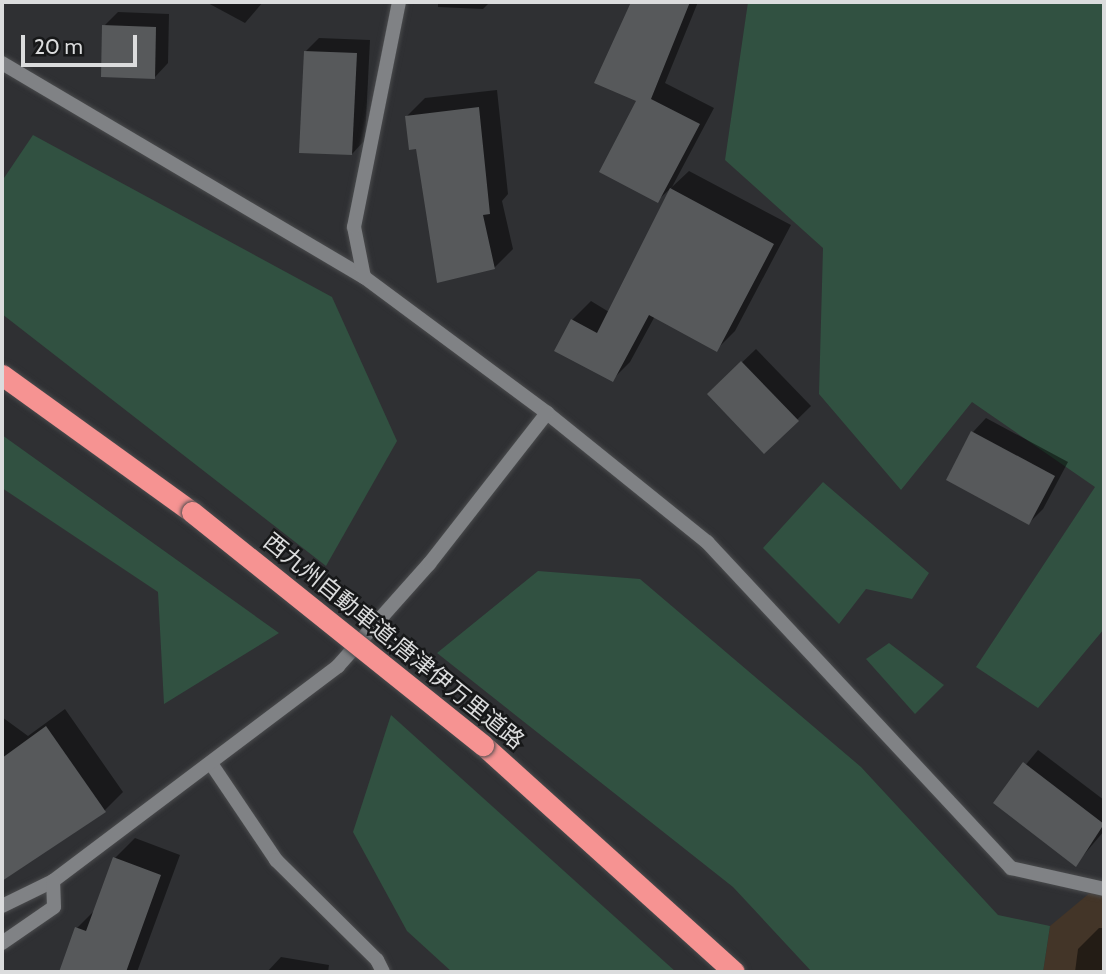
<!DOCTYPE html>
<html>
<head>
<meta charset="utf-8">
<style>
  body { margin:0 }
  #map { position:relative; width:1106px; height:974px; overflow:hidden; background:#2f3033; font-family:Cabin,"Noto Sans JP",sans-serif }
  div>[style] { position:absolute }
  [style*='--x'] { left:calc(var(--x)*1px); top:calc(var(--y)*1px); width:calc(var(--w)*1px); rotate:calc(var(--a)*1deg) }
  .commercial>* { inset:0; background:#433528 }
  .green>* { inset:0; background:#315141 }
  .shadow>* { inset:0; background:#0007 }
  .building>* { inset:0; background:#57595b }
  .roads { filter:drop-shadow(0 0 2px #4a4b4d) drop-shadow(0 0 2px #4a4b4d) }
  .street>* { height:14px; margin:-7px; padding:0 7px; transform-origin:7px; border-radius:7px; background:#808285 }
  .highway>* { height:21px; margin:-10.5px; padding:0 10.5px; transform-origin:10.5px; border-radius:10.5px; background:#f69392 }
  .bridges { filter:drop-shadow(0 0 2px #4a4b4d) drop-shadow(0 0 2px #4a4b4d) }
  .highway-bridge>* { height:21px; margin:-10.5px; padding:0 10.5px; transform-origin:10.5px; border-radius:10.5px; background:#f69392 }
  span { translate:-50% -50%; white-space:nowrap; text-align:center; line-height:1.15; -webkit-text-stroke:5px #171819; paint-order:stroke }
  .street-label { font-size:23px; color:#dbdcdd }
  .frame { position:absolute; inset:0; border:4px solid #dbdcdd; pointer-events:none }
  .scale { position:absolute; left:21px; top:35px; width:116px; height:32px; box-sizing:border-box; border:4px solid #dbdcdd; border-top:0; padding-left:9px; font-size:21px; line-height:24px; white-space:nowrap; color:#dbdcdd; -webkit-text-stroke:5px #171819; paint-order:stroke }
</style>
</head>
<body>
<div id="map">
  <div class="commercial">
    <i style="clip-path:polygon(1104px 881px,1104px 972px,1043px 972px,1050px 926px)"></i>
  </div>
  <div class="green">
    <i style="clip-path:polygon(748px 2px,1104px 2px,1104px 629px,1038px 708px,976px 667px,1095px 487px,972px 402px,901px 490px,819px 394px,823px 248px,725px 160px)"></i>
    <i style="clip-path:polygon(33px 135px,332px 297px,397px 441px,326px 566px,2px 314px,2px 181px)"></i>
    <i style="clip-path:polygon(2px 435px,279px 633px,164px 704px,158px 592px,2px 488px)"></i>
    <i style="clip-path:polygon(823px 482px,929px 573px,912px 599px,866px 589px,839px 624px,763px 548px)"></i>
    <i style="clip-path:polygon(538px 571px,640px 579px,861px 767px,998px 915px,1050px 926px,1043px 972px,812px 972px,733px 887px,437px 653px)"></i>
    <i style="clip-path:polygon(889px 643px,944px 685px,915px 714px,866px 659px)"></i>
    <i style="clip-path:polygon(391px 715px,676px 972px,452px 972px,407px 931px,353px 832px)"></i>
  </div>
  <div class="shadow">
    <i style="clip-path:polygon(206px 2px,263px 2px,245px 23px)"></i>
    <i style="clip-path:polygon(438px 2px,490px 2px,483px 9px,438px 7px)"></i>
    <i style="clip-path:polygon(632px 2px,698px 2px,665px 83px,714px 108px,672px 187px,657px 201px,639px 100px,596px 82px)"></i>
    <i style="clip-path:polygon(118px 12px,169px 14px,168px 63px,155px 77px,104px 26px)"></i>
    <i style="clip-path:polygon(319px 38px,370px 40px,365px 140px,352px 154px,306px 51px)"></i>
    <i style="clip-path:polygon(497px 90px,508px 194px,502px 201px,513px 249px,494px 268px,418px 147px,407px 116px,425px 98px)"></i>
    <i style="clip-path:polygon(689px 171px,791px 225px,735px 331px,716px 350px,655px 316px,630px 362px,612px 380px,556px 350px,572px 320px,591px 301px,609px 312px,672px 187px)"></i>
    <i style="clip-path:polygon(756px 349px,811px 406px,764px 452px,709px 394px)"></i>
    <i style="clip-path:polygon(986px 418px,1068px 462px,1043px 509px,1029px 523px,948px 479px,973px 432px)"></i>
    <i style="clip-path:polygon(65px 709px,123px 792px,105px 810px,2px 879px,2px 717px,28px 736px)"></i>
    <i style="clip-path:polygon(1038px 750px,1104px 800px,1104px 831px,1076px 864px,995px 802px)"></i>
    <i style="clip-path:polygon(135px 838px,180px 855px,137px 972px,61px 972px,77px 928px,96px 909px,115px 858px)"></i>
    <i style="clip-path:polygon(1099px 928px,1104px 928px,1104px 972px,1075px 972px,1078px 949px)"></i>
    <i style="clip-path:polygon(281px 957px,329px 965px,328px 972px,267px 972px)"></i>
  </div>
  <div class="building">
    <i style="clip-path:polygon(631px 2px,690px 2px,651px 99px,700px 124px,658px 203px,599px 172px,636px 101px,594px 83px)"></i>
    <i style="clip-path:polygon(102px 25px,156px 27px,155px 79px,101px 77px)"></i>
    <i style="clip-path:polygon(304px 51px,357px 53px,352px 155px,299px 153px)"></i>
    <i style="clip-path:polygon(479px 107px,490px 214px,483px 215px,495px 269px,437px 283px,416px 149px,409px 150px,405px 116px)"></i>
    <i style="clip-path:polygon(670px 188px,774px 244px,717px 352px,649px 315px,613px 382px,554px 351px,571px 319px,597px 333px)"></i>
    <i style="clip-path:polygon(741px 361px,799px 421px,764px 454px,707px 394px)"></i>
    <i style="clip-path:polygon(971px 431px,1055px 476px,1029px 525px,946px 480px)"></i>
    <i style="clip-path:polygon(46px 726px,106px 812px,2px 881px,2px 758px)"></i>
    <i style="clip-path:polygon(1023px 762px,1104px 824px,1076px 867px,993px 803px)"></i>
    <i style="clip-path:polygon(113px 857px,161px 875px,126px 972px,59px 972px,75px 927px,86px 931px)"></i>
  </div>
  <div class="roads">
    <div class="street">
      <i style="--x:2;--y:63;--w:421;--a:30.6"></i>
      <i style="--x:364;--y:277;--w:228;--a:36.6"></i>
      <i style="--x:547;--y:413;--w:206;--a:38.9"></i>
      <i style="--x:707;--y:542;--w:446;--a:47"></i>
      <i style="--x:1011;--y:868;--w:95;--a:12.7"></i>
      <i style="--x:364;--y:277;--w:51;--a:-101.3"></i>
      <i style="--x:354;--y:227;--w:229;--a:-78.7"></i>
      <i style="--x:212;--y:765;--w:115;--a:56"></i>
      <i style="--x:276;--y:860;--w:142;--a:44.7"></i>
      <i style="--x:377;--y:960;--w:13;--a:63"></i>
      <i style="--x:2;--y:906;--w:57;--a:-26.1"></i>
      <i style="--x:53;--y:881;--w:357;--a:-37"></i>
      <i style="--x:338;--y:666;--w:137;--a:-48.3"></i>
      <i style="--x:429;--y:564;--w:192;--a:-52"></i>
      <i style="--x:2;--y:943;--w:63;--a:-34.7"></i>
      <i style="--x:54;--y:907;--w:26;--a:-92"></i>
    </div>
    <div class="highway">
      <i style="--x:2;--y:375;--w:234;--a:35.8"></i>
      <i style="--x:483;--y:745;--w:338;--a:42.1"></i>
    </div>
  </div>
  <div class="bridges">
    <div class="highway-bridge">
      <i style="--x:192;--y:512;--w:373;--a:38.7"></i>
    </div>
  </div>
  <div class="street-label">
    <span style="left:394px;top:641px;rotate:39deg">西九州自動車道;唐津伊万里道路</span>
  </div>
  <div class="frame"></div>
  <div class="scale">20 m</div>
</div>
</body>
</html>
